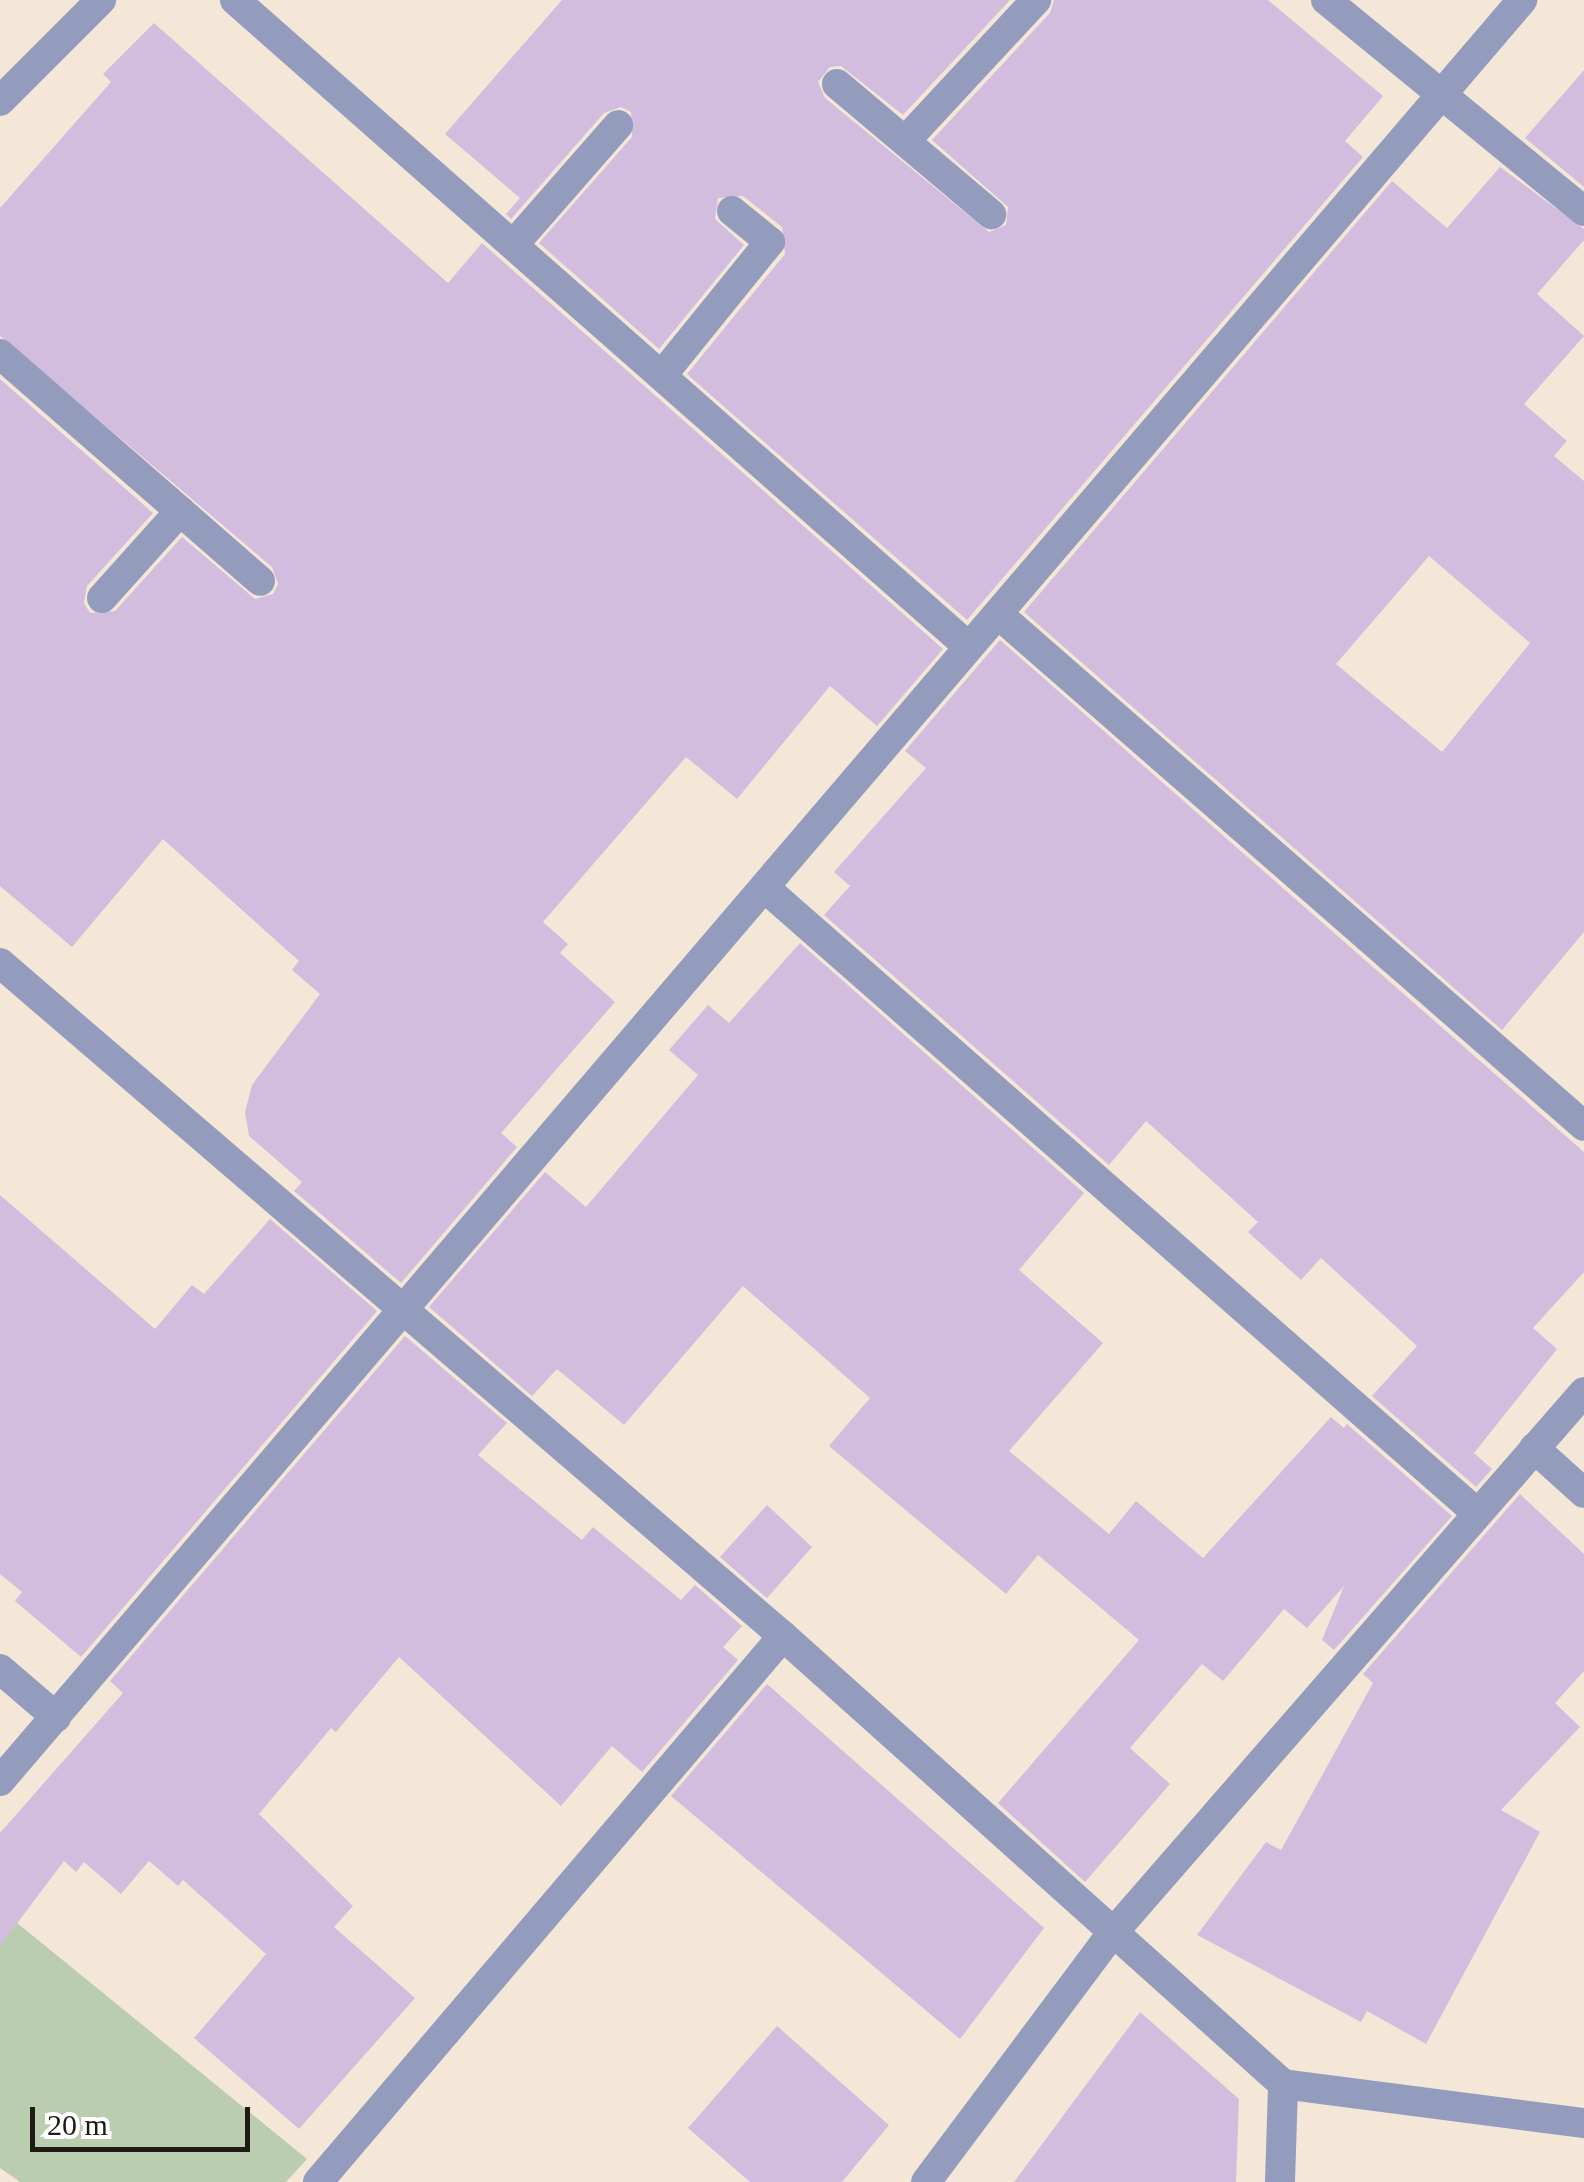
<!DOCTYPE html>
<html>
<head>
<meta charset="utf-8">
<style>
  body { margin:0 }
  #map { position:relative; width:1584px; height:2182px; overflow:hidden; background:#f5e7d7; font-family:"Times New Roman",serif }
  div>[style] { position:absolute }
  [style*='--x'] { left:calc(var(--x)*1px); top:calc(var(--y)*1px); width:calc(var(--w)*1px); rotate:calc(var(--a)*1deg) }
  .green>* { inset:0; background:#bacdaf }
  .building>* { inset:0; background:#d2bdde }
  .minor>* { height:30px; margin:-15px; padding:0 15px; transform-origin:15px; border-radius:15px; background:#949cbe }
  span { translate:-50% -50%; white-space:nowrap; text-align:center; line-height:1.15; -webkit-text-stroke:10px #fff; paint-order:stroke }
  .scale { position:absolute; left:30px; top:2107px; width:220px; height:45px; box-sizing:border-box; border:5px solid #1f1a14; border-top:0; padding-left:12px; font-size:30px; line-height:35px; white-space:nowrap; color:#1f1a14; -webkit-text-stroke:8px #fff; paint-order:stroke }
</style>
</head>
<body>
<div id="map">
  <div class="green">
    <i style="clip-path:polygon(0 1909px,307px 2159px,286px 2182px,20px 2182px,0 2168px)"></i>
  </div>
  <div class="building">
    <i style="clip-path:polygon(562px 0,1010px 0,903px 115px,841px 66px,830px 67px,818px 82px,825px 98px,989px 232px,1006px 225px,1008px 207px,932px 140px,1050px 13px,1054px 0,1268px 0,1383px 96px,1345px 141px,1363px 157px,967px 620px,687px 374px,785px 254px,782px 227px,743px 196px,718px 198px,715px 219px,744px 245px,659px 349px,539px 243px,632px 137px,631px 112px,621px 107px,604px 113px,511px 219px,506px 214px,520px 198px,445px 134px)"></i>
    <i style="clip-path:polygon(154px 23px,448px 283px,482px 243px,943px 649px,877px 726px,830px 686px,737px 799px,686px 757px,543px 922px,568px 944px,560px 953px,615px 1002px,501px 1133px,517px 1147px,401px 1283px,294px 1191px,302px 1182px,249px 1136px,245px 1112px,252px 1085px,320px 994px,292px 970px,299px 961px,163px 839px,72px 947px,0 886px,0 379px,153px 513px,87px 586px,84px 603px,90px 613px,115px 611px,182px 537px,255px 599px,273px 594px,278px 584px,272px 567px,0 336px,0 208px,111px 82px,103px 74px)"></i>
    <i style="clip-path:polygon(1584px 70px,1584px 187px,1525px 138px)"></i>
    <i style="clip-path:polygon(evenodd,1500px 167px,1584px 229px,1584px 240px,1537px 294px,1584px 336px,1524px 404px,1567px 441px,1554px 456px,1584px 481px,1584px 932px,1502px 1030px,1024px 612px,1392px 181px,1447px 228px,1500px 167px,1429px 556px,1530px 643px,1442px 752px,1336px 664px,1429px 556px)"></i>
    <i style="clip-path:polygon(1000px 640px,1584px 1152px,1584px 1272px,1533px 1328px,1557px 1349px,1474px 1453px,1492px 1469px,1476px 1487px,1372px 1396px,1417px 1346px,1321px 1258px,1301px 1280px,1248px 1232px,1258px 1222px,1146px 1121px,1109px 1165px,824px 915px,850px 886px,834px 872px,926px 768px,905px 751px)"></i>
    <i style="clip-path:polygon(800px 943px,1084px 1193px,1019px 1270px,1103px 1343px,1009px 1451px,1109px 1534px,1136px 1501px,1203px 1558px,1331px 1417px,1344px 1428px,1347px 1424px,1452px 1516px,1334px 1650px,1322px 1640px,1344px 1586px,1307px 1628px,1284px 1609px,1223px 1681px,1202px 1664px,1130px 1748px,1170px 1784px,1085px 1882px,998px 1803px,1139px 1640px,1038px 1555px,1006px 1594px,829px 1446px,870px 1398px,743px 1286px,624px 1425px,557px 1369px,532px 1396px,429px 1307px,545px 1172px,586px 1207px,698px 1075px,669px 1050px,708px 1005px,729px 1023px)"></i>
    <i style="clip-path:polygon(0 1195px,155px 1329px,192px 1285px,204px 1294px,270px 1219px,377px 1311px,81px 1657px,15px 1601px,22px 1592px,0 1574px)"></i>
    <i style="clip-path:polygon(405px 1336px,507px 1423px,478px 1455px,582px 1540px,593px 1527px,681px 1600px,695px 1585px,742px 1626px,723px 1647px,738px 1660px,642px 1772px,612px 1746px,561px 1806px,399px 1657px,336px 1732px,331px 1728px,259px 1814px,353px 1906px,334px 1927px,415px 1998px,299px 2129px,194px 2038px,266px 1954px,183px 1880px,178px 1886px,149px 1861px,121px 1894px,84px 1862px,76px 1872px,64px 1861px,0 1946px,0 1833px,123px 1693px,110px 1681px)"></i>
    <i style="clip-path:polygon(1520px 1494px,1584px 1554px,1584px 1671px,1555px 1703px,1580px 1727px,1501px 1810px,1540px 1832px,1426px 2044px,1367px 2011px,1361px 2022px,1197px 1935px,1266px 1842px,1281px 1850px,1373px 1683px,1363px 1674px)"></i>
    <i style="clip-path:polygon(767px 1505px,812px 1547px,767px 1598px,720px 1557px)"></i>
    <i style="clip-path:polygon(767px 1684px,1044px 1928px,960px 2039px,671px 1796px)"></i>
    <i style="clip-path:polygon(1140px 2012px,1239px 2099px,1236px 2182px,1014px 2182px)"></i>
    <i style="clip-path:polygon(777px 2026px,889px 2125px,842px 2182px,750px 2182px,688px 2128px)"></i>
  </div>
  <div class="minor">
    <i style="--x:235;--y:0;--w:978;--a:41.4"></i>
    <i style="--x:1326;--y:0;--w:333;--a:39.3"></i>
    <i style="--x:837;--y:84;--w:202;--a:40.2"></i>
    <i style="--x:0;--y:101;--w:143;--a:-45"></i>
    <i style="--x:907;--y:139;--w:190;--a:-47.1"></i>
    <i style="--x:514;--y:244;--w:158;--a:-48.8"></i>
    <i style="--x:0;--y:354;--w:345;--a:41.1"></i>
    <i style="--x:663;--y:374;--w:170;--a:-51"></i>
    <i style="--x:770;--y:242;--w:49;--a:-140.8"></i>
    <i style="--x:102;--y:598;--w:117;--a:-48.1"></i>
    <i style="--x:998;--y:614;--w:778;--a:41.14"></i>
    <i style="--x:765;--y:888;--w:947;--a:41.28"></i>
    <i style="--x:0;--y:963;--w:1032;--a:40.68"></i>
    <i style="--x:783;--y:1636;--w:671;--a:41.86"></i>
    <i style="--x:1283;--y:2084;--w:304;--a:7.4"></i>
    <i style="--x:1534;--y:1448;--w:67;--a:42"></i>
    <i style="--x:0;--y:1669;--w:74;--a:40.6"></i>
    <i style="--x:0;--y:1781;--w:2343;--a:-49.48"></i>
    <i style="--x:318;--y:2182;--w:717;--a:-49.58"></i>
    <i style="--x:926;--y:2182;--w:309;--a:-53.2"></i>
    <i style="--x:1111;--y:1935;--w:720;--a:-48.94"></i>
    <i style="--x:1280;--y:2182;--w:98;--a:-88.2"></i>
  </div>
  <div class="scale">20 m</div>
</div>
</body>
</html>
